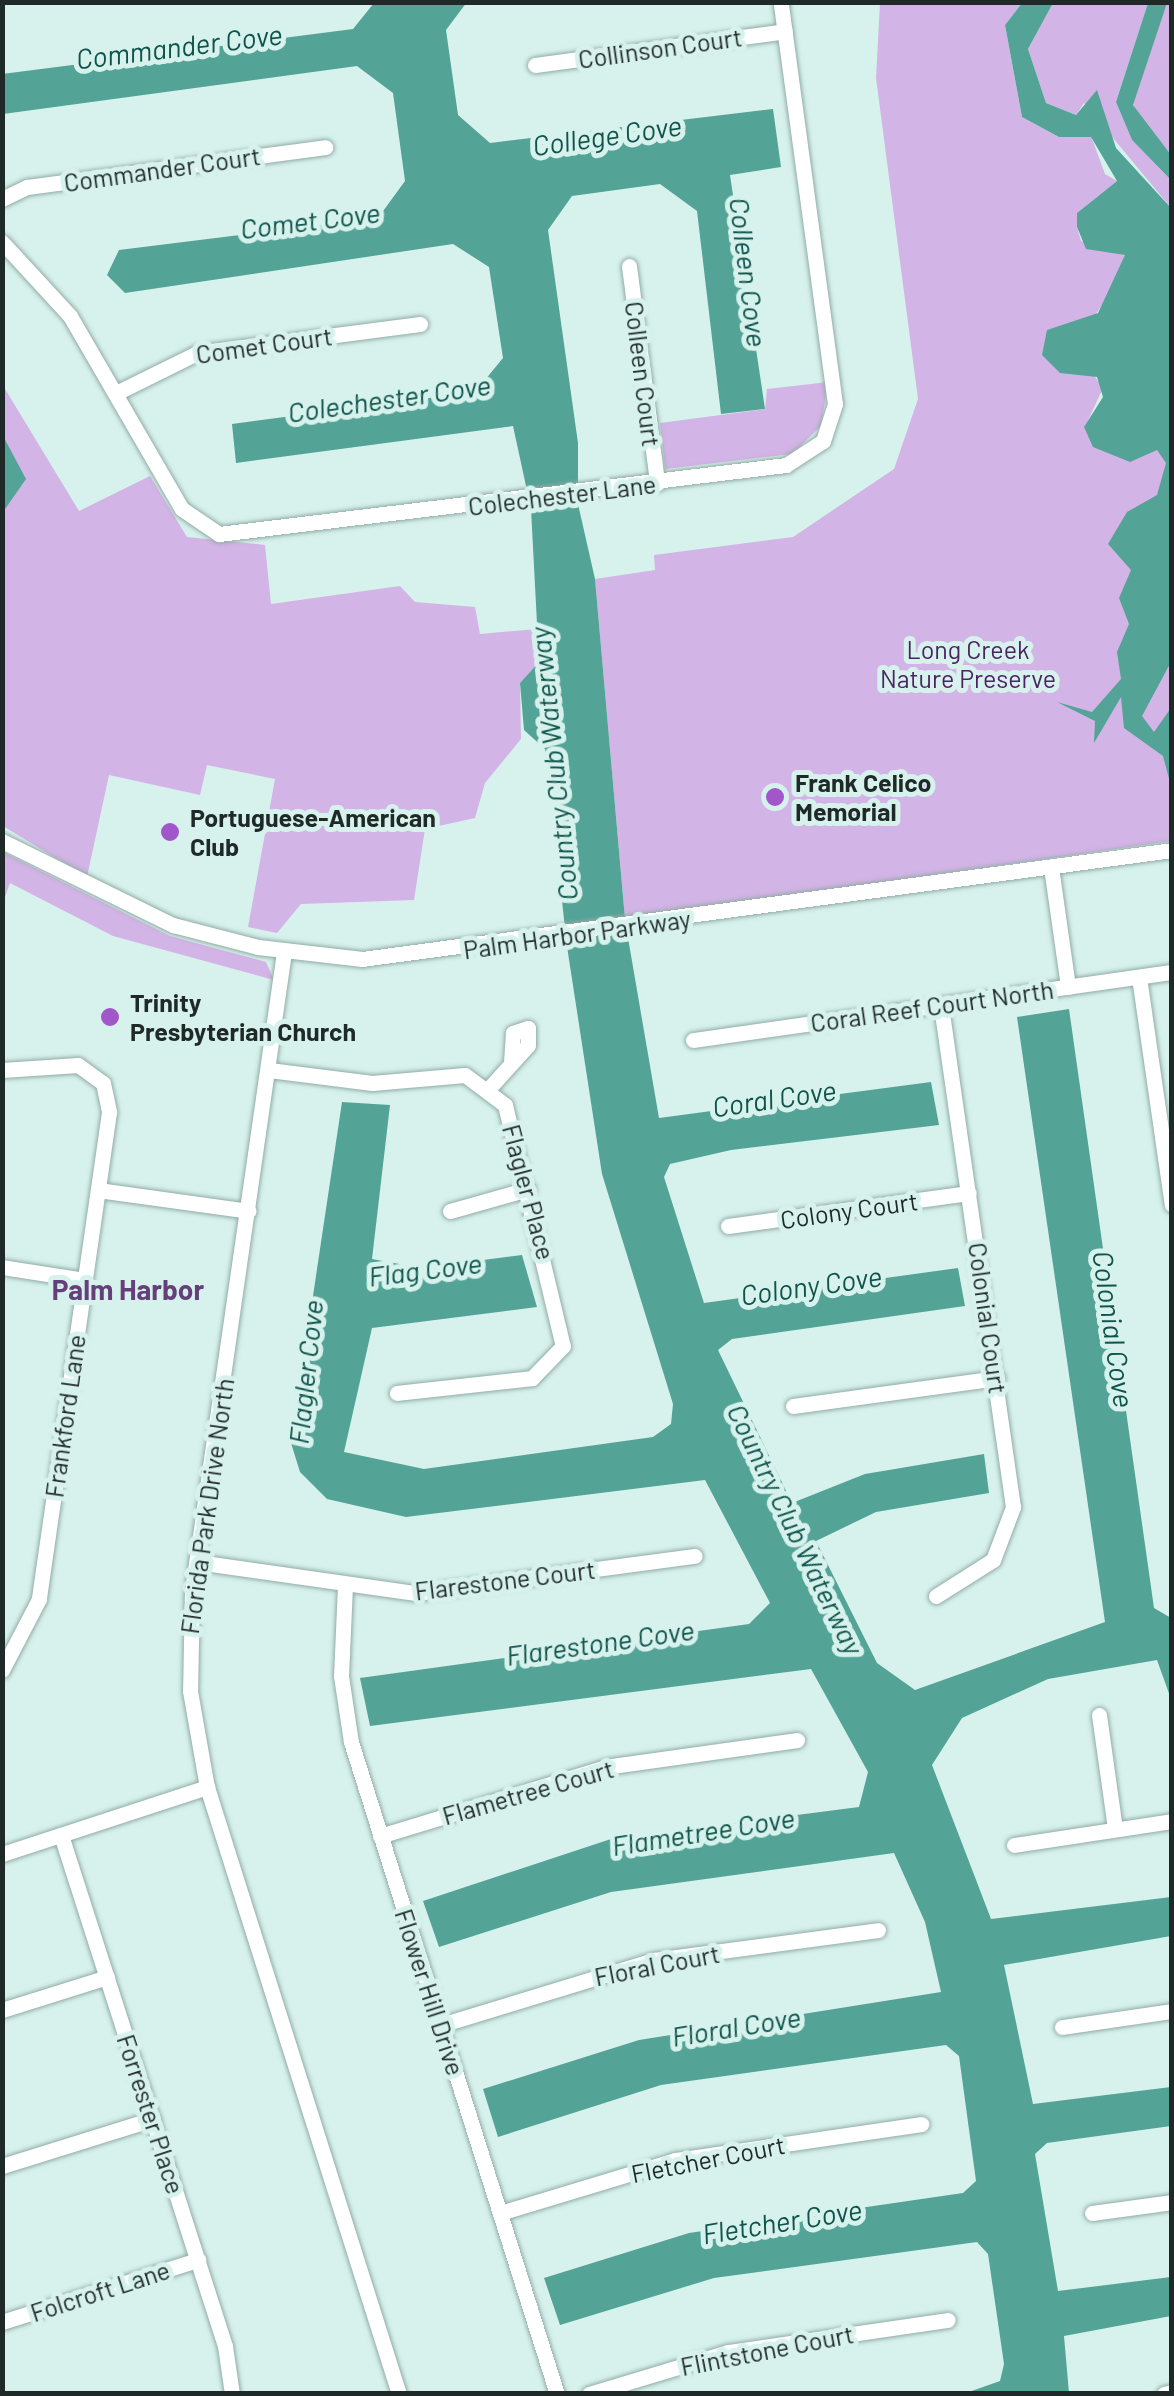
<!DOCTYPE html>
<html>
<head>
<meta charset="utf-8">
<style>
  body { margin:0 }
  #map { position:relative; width:1174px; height:2396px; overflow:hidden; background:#d7f2ed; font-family:Barlow,sans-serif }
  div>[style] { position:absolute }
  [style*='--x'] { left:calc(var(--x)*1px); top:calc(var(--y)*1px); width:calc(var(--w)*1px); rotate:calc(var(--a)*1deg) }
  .green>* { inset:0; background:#d3b4e6 }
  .water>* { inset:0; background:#53a396 }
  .roads { filter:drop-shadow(0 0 2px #92aba6) drop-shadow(0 0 2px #92aba6) }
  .minor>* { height:15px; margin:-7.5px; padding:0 7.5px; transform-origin:7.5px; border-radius:7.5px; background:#fff }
  .dots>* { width:28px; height:28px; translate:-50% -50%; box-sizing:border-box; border:5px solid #d7f2ed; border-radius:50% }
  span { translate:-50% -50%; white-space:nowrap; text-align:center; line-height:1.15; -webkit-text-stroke:10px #d7f2ed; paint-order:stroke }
  .street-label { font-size:25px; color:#1f2927 }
  .park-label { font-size:25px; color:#4c2362 }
  .poi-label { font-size:25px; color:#1f2927; font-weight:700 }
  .left { translate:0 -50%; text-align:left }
  .water-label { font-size:28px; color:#0f544c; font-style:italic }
  .neighbourhood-label { font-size:28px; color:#643f79; font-weight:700 }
  .frame { position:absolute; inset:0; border:5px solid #1f2927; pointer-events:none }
</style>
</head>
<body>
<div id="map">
  <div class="green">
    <i style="clip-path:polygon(880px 3px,1022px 3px,1005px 25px,1022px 117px,1059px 137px,1091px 136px,1105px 174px,1117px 181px,1077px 213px,1077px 227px,1081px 241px,1125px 255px,1121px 276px,1094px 317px,1047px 330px,1070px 371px,1090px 370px,1103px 388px,1085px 427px,1171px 447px,1171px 841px,625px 919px,595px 579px,655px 570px,654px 555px,793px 537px,894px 469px,918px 399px,876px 78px)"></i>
    <i style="clip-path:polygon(1053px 3px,1148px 3px,1116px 102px,1132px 140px,1171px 180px,1171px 208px,1084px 103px,1076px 115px,1046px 103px,1028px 49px)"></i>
    <i style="clip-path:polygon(1167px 3px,1171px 3px,1171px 155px,1135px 114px,1132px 95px)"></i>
    <i style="clip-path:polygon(828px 382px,821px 426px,792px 454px,665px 469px,660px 423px,765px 409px,767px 389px)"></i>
    <i style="clip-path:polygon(2px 384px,79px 511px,150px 476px,187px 537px,265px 545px,271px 604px,400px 586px,415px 602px,475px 607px,480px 634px,537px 629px,539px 662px,520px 683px,521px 739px,485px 783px,475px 818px,425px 829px,414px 900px,301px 904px,277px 933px,248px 927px,275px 779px,207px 765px,200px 795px,109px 775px,87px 877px,3px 826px)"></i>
    <i style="clip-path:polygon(3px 852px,170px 936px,266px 962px,274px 980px,113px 936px,10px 883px,3px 903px)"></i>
  </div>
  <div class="water">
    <i style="clip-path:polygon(467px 2px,446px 30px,458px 115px,490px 143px,773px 109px,781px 167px,730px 175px,765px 409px,721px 414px,697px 211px,660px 184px,572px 196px,548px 230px,578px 443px,578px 504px,595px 579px,625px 919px,565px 928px,545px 749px,524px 730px,520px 683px,539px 662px,531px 509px,513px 426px,236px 463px,232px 424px,475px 392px,503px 358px,489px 267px,453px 244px,125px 293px,107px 275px,119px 250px,378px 218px,405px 181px,393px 93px,357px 66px,3px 114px,2px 74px,353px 29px,374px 3px)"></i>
    <i style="clip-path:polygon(1022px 3px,1053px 3px,1028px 49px,1046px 103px,1076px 115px,1097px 90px,1116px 148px,1171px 208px,1171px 662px,1142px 716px,1154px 732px,1171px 708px,1171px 786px,1163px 756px,1124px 728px,1121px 697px,1094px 743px,1095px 721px,1057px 702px,1092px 712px,1121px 679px,1117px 652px,1129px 624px,1119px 598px,1131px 570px,1108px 544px,1127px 512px,1157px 495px,1166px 463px,1157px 450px,1130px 462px,1093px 447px,1084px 427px,1103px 397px,1097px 377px,1060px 373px,1042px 355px,1047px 330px,1098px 313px,1125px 255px,1086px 249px,1077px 227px,1077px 213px,1117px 181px,1091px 137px,1059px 137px,1022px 117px,1005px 25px)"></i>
    <i style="clip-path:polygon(1148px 3px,1167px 3px,1133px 105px,1171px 155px,1171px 180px,1132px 140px,1116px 102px)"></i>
    <i style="clip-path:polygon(2px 434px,26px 479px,3px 512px,2px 512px)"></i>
    <i style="clip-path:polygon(627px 932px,659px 1118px,931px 1082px,939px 1125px,731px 1150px,670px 1164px,664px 1177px,704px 1303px,958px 1268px,965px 1306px,732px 1339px,718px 1350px,792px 1503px,865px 1474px,984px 1454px,989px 1493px,876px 1512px,816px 1541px,877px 1663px,915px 1690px,1105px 1622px,1017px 1017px,1069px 1009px,1154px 1608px,1171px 1618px,1171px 1699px,1157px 1660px,1048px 1679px,962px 1718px,932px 1765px,991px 1919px,1171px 1897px,1171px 1936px,1004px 1965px,1033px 2104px,1171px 2087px,1171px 2126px,1047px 2143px,1035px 2154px,1058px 2291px,1171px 2277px,1171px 2316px,1064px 2336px,1069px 2393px,966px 2393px,1000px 2381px,1004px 2364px,988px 2254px,977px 2242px,714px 2278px,560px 2325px,544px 2278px,689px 2233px,963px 2193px,976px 2181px,959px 2056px,946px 2045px,661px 2085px,498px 2137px,483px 2089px,639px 2040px,941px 1992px,925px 1922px,894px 1853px,611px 1892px,439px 1947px,423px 1901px,611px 1839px,859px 1807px,868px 1772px,811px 1669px,370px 1726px,360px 1678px,749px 1624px,770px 1603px,705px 1480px,406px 1517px,327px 1499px,300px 1472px,291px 1443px,342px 1102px,390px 1105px,372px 1259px,421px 1268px,522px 1255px,537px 1307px,372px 1328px,344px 1452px,424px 1469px,653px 1437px,671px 1424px,673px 1404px,602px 1174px,566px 940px)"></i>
  </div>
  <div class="roads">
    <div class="minor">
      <i style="--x:535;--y:65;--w:252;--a:-7.7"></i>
      <i style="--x:2;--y:199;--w:28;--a:-26"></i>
      <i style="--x:27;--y:187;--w:301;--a:-7.6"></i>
      <i style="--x:2;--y:242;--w:100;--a:47.4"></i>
      <i style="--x:70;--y:316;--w:223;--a:59.9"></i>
      <i style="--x:182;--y:509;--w:45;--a:34"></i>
      <i style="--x:219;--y:534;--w:571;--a:-6.94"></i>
      <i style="--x:786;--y:465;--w:44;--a:-33"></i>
      <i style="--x:823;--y:441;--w:39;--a:-72"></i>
      <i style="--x:835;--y:404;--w:406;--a:-97.7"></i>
      <i style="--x:629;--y:266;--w:219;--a:82.6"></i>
      <i style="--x:116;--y:393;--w:90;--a:-26.3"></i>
      <i style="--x:197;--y:353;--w:225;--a:-7.4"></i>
      <i style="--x:2;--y:841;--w:191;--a:26.2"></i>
      <i style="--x:173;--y:925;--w:88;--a:14.5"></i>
      <i style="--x:258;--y:947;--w:105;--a:6.6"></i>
      <i style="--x:362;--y:959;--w:817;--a:-7.66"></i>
      <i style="--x:1051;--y:867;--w:121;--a:81.9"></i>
      <i style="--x:284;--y:952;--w:646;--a:98.19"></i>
      <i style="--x:192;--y:1591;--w:100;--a:91.1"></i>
      <i style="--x:190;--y:1691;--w:97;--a:80"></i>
      <i style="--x:207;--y:1787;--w:637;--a:72.45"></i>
      <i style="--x:1139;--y:977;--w:230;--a:81.8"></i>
      <i style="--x:693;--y:1040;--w:484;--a:-8.1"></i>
      <i style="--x:2;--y:1070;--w:76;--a:-3.8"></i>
      <i style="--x:78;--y:1065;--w:31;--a:36"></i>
      <i style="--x:103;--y:1083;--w:30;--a:78"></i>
      <i style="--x:109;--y:1112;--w:492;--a:98.2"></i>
      <i style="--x:39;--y:1599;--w:80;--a:117.5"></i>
      <i style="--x:269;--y:1070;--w:104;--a:7.2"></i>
      <i style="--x:372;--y:1083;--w:93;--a:-4.9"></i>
      <i style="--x:465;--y:1075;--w:50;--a:36.9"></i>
      <i style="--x:505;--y:1105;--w:248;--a:76.5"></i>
      <i style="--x:563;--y:1346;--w:45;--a:134.1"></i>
      <i style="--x:532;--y:1378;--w:136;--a:173.7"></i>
      <i style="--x:491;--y:1086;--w:55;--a:-47.9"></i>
      <i style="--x:528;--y:1045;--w:17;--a:-90"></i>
      <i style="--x:528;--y:1028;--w:16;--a:162"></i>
      <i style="--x:513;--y:1033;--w:27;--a:94"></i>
      <i style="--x:98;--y:1190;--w:152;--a:7.9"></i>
      <i style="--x:450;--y:1211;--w:81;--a:-15.8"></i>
      <i style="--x:728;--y:1226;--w:243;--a:-7.8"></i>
      <i style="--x:2;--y:1267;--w:84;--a:8.9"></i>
      <i style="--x:793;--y:1406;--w:206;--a:-7.8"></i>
      <i style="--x:197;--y:1562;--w:221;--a:8.1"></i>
      <i style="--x:416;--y:1593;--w:281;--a:-7.6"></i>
      <i style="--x:345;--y:1585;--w:91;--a:92.5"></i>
      <i style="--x:341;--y:1676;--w:67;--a:81.4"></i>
      <i style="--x:351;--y:1742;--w:684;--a:72.47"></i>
      <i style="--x:936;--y:1596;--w:67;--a:-32.3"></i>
      <i style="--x:993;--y:1560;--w:57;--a:-69.3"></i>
      <i style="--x:1013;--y:1507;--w:506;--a:-98.18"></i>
      <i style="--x:1099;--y:1715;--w:115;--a:82"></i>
      <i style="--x:61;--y:1835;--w:537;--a:72.21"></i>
      <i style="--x:225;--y:2346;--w:49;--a:81.7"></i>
      <i style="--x:380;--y:1836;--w:235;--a:-17"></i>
      <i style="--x:605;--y:1767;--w:194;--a:-8"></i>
      <i style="--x:1014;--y:1845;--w:160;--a:-8.6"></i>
      <i style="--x:2;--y:1854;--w:216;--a:-18.1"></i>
      <i style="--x:2;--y:2010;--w:110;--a:-17.4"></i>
      <i style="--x:441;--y:2025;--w:223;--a:-17"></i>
      <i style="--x:654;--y:1960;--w:226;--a:-7.6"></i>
      <i style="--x:1062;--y:2027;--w:111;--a:-8.3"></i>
      <i style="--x:2;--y:2166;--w:158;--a:-17.3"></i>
      <i style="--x:500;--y:2213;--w:183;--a:-16.8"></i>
      <i style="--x:675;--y:2160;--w:249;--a:-8.3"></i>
      <i style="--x:1092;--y:2213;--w:81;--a:-7.8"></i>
      <i style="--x:2;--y:2322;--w:206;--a:-17.6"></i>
      <i style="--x:589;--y:2394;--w:145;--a:-16.8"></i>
      <i style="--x:728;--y:2352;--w:222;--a:-8.3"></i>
      <i style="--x:1164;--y:2394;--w:8;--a:-14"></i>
    </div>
  </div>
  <div class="dots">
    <i style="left:775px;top:797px;background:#a156c9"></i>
    <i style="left:170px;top:832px;background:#a156c9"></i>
    <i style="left:110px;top:1017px;background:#a156c9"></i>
  </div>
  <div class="street-label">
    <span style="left:660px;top:48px;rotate:-8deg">Collinson Court</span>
    <span style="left:162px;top:169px;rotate:-8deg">Commander Court</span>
    <span style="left:264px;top:345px;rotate:-8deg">Comet Court</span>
    <span style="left:643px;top:374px;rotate:83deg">Colleen Court</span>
    <span style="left:562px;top:495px;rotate:-7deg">Colechester Lane</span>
    <span style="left:577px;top:934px;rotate:-8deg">Palm Harbor Parkway</span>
    <span style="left:932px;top:1006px;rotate:-8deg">Coral Reef Court North</span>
    <span style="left:529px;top:1192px;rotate:75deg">Flagler Place</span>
    <span style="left:849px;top:1210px;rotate:-8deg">Colony Court</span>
    <span style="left:988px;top:1318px;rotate:82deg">Colonial Court</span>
    <span style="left:65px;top:1416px;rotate:-82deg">Frankford Lane</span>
    <span style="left:207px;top:1506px;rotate:-82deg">Florida Park Drive North</span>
    <span style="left:505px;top:1580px;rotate:-7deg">Flarestone Court</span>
    <span style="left:528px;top:1792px;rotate:-16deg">Flametree Court</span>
    <span style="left:657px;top:1965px;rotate:-11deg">Floral Court</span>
    <span style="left:430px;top:1992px;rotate:72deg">Flower Hill Drive</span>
    <span style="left:151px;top:2114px;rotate:72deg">Forrester Place</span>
    <span style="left:708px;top:2159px;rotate:-11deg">Fletcher Court</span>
    <span style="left:100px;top:2291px;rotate:-18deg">Folcroft Lane</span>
    <span style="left:767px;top:2350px;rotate:-11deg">Flintstone Court</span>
  </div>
  <div class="park-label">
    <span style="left:968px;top:664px">Long Creek<br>Nature Preserve</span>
  </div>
  <div class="poi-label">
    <span class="left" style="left:795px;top:797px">Frank Celico<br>Memorial</span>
    <span class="left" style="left:190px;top:832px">Portuguese-American<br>Club</span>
    <span class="left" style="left:130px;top:1017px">Trinity<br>Presbyterian Church</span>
  </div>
  <div class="water-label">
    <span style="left:179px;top:46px;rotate:-7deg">Commander Cove</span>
    <span style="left:607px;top:135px;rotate:-8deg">College Cove</span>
    <span style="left:310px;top:220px;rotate:-7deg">Comet Cove</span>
    <span style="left:749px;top:272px;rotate:83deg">Colleen Cove</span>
    <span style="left:389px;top:398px;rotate:-8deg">Colechester Cove</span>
    <span style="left:553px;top:764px;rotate:-96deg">Country Club Waterway</span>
    <span style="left:774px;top:1098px;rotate:-8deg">Coral Cove</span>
    <span style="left:425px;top:1269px;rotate:-7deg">Flag Cove</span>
    <span style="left:811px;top:1285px;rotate:-8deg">Colony Cove</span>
    <span style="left:1114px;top:1329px;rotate:82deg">Colonial Cove</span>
    <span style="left:305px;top:1372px;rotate:-84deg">Flagler Cove</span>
    <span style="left:796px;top:1529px;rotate:64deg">Country Club Waterway</span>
    <span style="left:600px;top:1642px;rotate:-8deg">Flarestone Cove</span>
    <span style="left:703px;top:1831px;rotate:-9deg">Flametree Cove</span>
    <span style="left:736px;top:2026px;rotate:-9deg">Floral Cove</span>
    <span style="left:782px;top:2221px;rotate:-9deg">Fletcher Cove</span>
  </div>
  <div class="neighbourhood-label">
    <span style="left:128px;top:1289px">Palm Harbor</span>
  </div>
  <div class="frame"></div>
</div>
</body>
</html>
